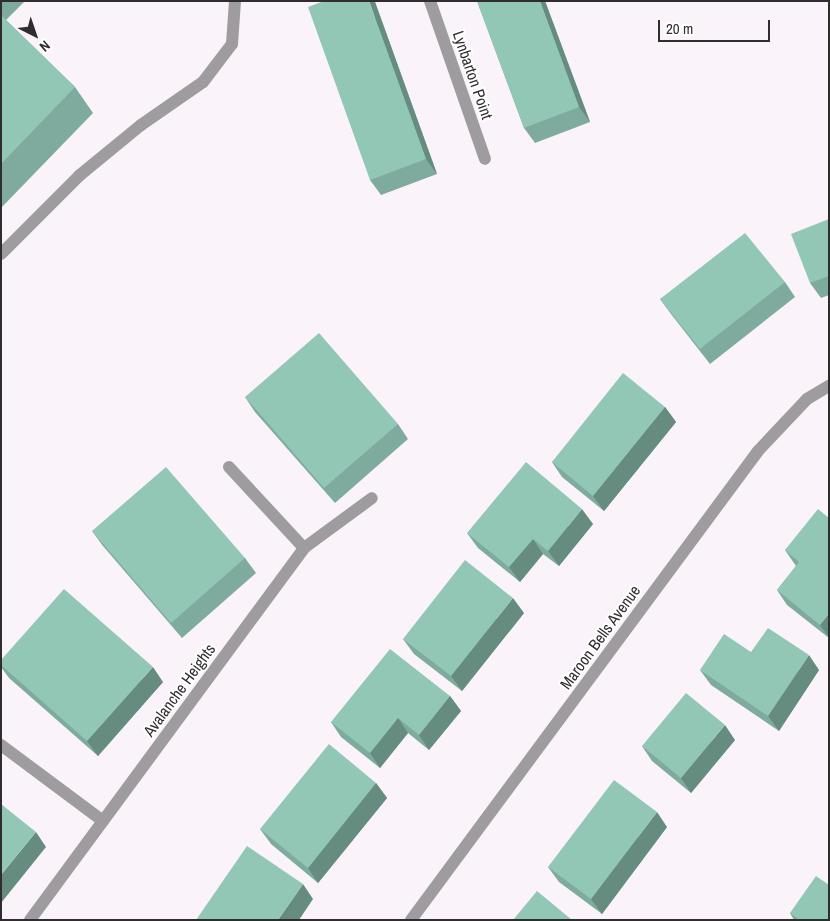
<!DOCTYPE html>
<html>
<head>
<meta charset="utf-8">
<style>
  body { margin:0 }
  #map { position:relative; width:830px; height:921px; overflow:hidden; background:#faf3fa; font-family:"Archivo Narrow",sans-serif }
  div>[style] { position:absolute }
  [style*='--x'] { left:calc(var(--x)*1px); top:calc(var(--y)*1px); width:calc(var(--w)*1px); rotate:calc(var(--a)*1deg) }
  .service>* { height:12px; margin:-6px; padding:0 6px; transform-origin:6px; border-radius:6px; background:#9f9c9f }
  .minor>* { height:12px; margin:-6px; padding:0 6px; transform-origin:6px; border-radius:6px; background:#9f9c9f }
  .wall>* { inset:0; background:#7eab9d }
  .shaded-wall>* { inset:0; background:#668b7f }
  .building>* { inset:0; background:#92c7b6 }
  span { translate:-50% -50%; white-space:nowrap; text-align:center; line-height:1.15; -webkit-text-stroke:4px #fff; paint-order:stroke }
  .street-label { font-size:16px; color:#302d2f }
  .frame { position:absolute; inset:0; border:2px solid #302d2f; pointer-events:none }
  .north { position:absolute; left:10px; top:10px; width:50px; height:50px; -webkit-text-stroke:4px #fff; paint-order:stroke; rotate:139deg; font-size:14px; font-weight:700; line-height:20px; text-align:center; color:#302d2f }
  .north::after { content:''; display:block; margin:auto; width:18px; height:22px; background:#302d2f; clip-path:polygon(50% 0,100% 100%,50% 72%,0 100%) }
  .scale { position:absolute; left:658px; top:20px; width:112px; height:22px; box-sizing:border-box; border:2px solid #302d2f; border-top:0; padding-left:6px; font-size:15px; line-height:18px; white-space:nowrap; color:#302d2f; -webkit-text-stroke:4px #fff; paint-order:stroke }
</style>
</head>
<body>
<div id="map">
  <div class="service">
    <i style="--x:1;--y:254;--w:112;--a:-45"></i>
    <i style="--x:80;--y:175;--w:79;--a:-39.3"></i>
    <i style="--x:141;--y:125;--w:75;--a:-34.7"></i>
    <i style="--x:203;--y:82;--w:48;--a:-52.7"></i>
    <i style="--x:232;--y:44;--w:43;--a:-86"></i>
    <i style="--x:229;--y:467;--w:110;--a:47.2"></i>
    <i style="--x:1;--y:745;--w:127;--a:36.7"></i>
  </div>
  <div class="minor">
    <i style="--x:430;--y:1;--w:167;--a:70.8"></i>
    <i style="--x:30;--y:920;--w:462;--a:-53.6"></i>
    <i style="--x:304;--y:548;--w:84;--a:-36.3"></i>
    <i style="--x:411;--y:920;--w:583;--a:-53.5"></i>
    <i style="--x:758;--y:451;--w:71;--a:-46.7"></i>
    <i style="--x:807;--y:399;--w:26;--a:-31"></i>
  </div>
  <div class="wall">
    <i style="clip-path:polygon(1px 1px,25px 1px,6px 20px,75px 87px,93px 113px,1px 208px)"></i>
    <i style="clip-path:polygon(477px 1px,545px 1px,590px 122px,535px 143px,524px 128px)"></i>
    <i style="clip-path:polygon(375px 2px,437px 174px,381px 195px,370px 180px)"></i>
    <i style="clip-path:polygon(829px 219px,829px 295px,821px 298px,810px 283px)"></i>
    <i style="clip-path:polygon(785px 282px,795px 297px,710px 364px,671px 314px,660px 299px)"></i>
    <i style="clip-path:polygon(245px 397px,398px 424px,408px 439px,335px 503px,255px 412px)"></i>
    <i style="clip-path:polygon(665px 407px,676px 422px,604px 511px,562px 477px,552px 462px)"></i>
    <i style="clip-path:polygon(829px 518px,829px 638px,787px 605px,777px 590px,796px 566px,785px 550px)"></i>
    <i style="clip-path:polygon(593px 524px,559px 566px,543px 554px,520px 582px,478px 548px,467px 533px)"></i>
    <i style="clip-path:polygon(92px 531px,245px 558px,256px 573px,182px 638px,103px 546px)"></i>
    <i style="clip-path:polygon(524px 613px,462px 691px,414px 654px,403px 639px)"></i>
    <i style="clip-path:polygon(1px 660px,163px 682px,98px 756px,9px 678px,1px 667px)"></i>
    <i style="clip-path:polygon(700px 670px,819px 670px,779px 731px,711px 685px)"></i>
    <i style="clip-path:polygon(450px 696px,461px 711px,429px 750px,408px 733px,380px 768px,341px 737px,331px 722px)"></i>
    <i style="clip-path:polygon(735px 740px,691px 793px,652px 761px,642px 746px)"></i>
    <i style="clip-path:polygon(376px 783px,387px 798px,318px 883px,271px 844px,260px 829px)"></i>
    <i style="clip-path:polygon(667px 827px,602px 914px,559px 882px,548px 867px)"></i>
    <i style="clip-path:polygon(790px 913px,829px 920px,794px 920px)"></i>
  </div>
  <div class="shaded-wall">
    <i style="clip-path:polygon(369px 1px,375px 2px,437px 174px,426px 159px)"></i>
    <i style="clip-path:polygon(540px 1px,545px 1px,590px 122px,579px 107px)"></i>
    <i style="clip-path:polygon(665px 407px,676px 422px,604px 511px,593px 496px)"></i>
    <i style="clip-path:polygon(582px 509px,593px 524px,559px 566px,548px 551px)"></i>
    <i style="clip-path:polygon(533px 539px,543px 554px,520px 582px,509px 567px)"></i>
    <i style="clip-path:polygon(513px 598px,524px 613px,462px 691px,451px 676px)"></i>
    <i style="clip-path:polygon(829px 614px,829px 637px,820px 625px)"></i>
    <i style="clip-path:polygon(809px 655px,819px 670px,779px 731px,768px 716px)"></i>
    <i style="clip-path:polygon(153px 667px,163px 682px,98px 756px,87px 741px)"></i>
    <i style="clip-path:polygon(450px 696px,461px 711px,429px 750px,419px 735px)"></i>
    <i style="clip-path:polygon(398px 718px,408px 733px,380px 768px,370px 753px)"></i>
    <i style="clip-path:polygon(725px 725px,735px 740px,691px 793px,681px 778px)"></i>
    <i style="clip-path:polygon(376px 783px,387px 798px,318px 883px,308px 868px)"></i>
    <i style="clip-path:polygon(657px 812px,667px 827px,602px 914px,591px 899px)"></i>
    <i style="clip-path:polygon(36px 832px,46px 847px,1px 903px,1px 875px)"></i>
    <i style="clip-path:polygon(303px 884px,313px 899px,299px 920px,278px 920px)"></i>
  </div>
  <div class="building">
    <i style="clip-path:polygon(324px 1px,369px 1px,426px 159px,370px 180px,308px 7px)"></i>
    <i style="clip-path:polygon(477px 1px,540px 1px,579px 107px,524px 128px)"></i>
    <i style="clip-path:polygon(1px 15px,75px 87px,1px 164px)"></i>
    <i style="clip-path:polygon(829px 219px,829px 276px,810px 283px,791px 234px)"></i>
    <i style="clip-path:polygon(745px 233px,785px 282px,700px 349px,660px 299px)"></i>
    <i style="clip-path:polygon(319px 333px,398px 424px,324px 488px,245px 397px)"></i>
    <i style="clip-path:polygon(623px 373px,665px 407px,593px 496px,552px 462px)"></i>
    <i style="clip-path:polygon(526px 462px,582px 509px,548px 551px,533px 539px,509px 567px,467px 533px)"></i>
    <i style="clip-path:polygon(166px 467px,245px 558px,171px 623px,92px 531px)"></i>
    <i style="clip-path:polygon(818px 509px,829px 518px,829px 614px,820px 625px,777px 590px,799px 562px,785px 550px)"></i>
    <i style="clip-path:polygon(465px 560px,513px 598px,451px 676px,403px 639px)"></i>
    <i style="clip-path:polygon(64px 589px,153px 667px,87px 741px,1px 665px,1px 660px)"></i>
    <i style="clip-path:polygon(768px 628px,809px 655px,768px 716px,700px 670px,724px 634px,751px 652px)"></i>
    <i style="clip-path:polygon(390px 649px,450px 696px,419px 735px,398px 718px,370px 753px,331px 722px)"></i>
    <i style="clip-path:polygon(686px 693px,725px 725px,681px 778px,642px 746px)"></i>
    <i style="clip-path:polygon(329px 744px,376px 783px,308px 868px,260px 829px)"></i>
    <i style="clip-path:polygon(614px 780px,657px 812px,591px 899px,548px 867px)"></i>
    <i style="clip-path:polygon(1px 804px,36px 832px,1px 875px)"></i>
    <i style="clip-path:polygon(247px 846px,303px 884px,278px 920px,196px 920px)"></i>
    <i style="clip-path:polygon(816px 876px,829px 885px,829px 920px,799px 920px,790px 913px)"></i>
    <i style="clip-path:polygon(537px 891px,572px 920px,513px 920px)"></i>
  </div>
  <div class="street-label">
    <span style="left:473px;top:75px;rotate:71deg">Lynbarton Point</span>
    <span style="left:600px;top:637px;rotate:-54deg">Maroon Bells Avenue</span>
    <span style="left:179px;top:690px;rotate:-54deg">Avalanche Heights</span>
  </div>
  <div class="frame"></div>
  <div class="north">N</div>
  <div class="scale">20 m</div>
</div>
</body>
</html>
